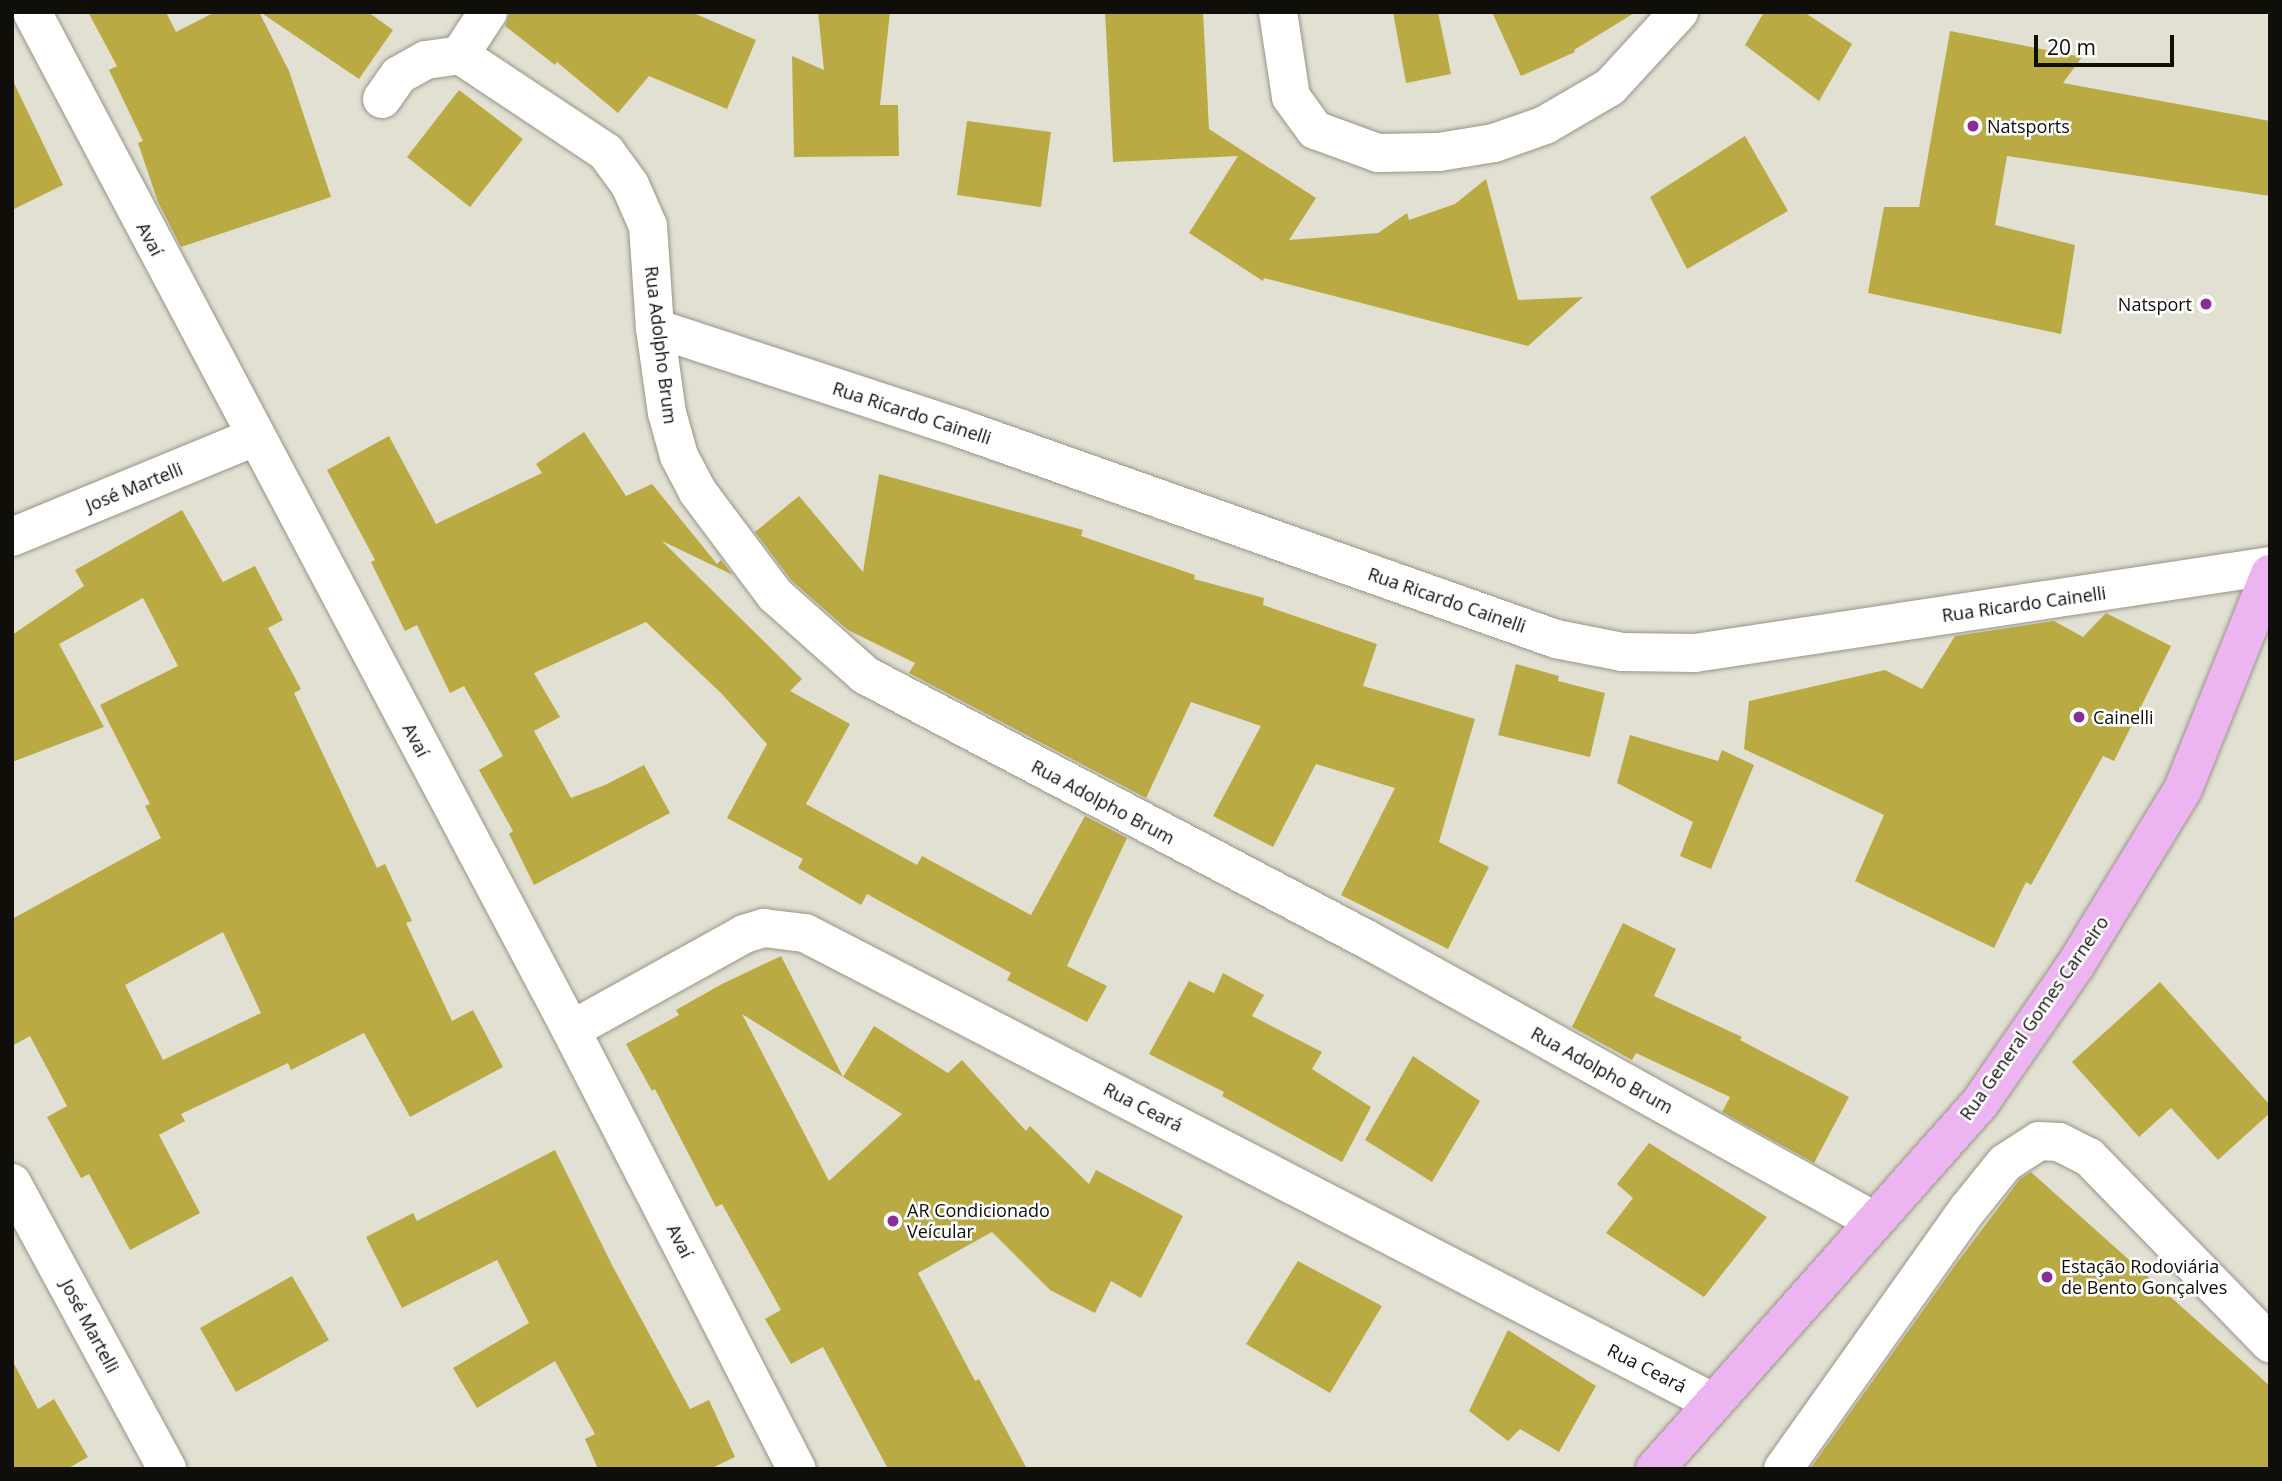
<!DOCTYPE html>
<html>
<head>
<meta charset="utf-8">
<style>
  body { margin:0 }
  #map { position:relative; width:2282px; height:1481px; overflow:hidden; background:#e2e0d2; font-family:"Open Sans",sans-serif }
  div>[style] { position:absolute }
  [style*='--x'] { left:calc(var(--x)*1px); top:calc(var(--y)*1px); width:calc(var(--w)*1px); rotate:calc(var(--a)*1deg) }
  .building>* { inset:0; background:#baaa44 }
  .roads { filter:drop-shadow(0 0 2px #979588) drop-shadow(0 0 2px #979588) }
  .minor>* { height:38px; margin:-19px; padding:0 19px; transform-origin:19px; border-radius:19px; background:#fff }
  .major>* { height:38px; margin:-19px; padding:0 19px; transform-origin:19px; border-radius:19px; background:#ecb5f1 }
  .dots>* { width:19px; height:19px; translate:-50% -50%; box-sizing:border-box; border:4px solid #fff; border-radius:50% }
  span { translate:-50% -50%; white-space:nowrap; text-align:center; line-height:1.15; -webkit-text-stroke:5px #fff; paint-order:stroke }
  .poi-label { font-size:18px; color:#0f0e09 }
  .left { translate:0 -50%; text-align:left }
  .right { translate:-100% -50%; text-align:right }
  .street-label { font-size:18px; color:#0f0e09 }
  .frame { position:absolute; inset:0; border:14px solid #0f0e09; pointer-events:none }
  .scale { position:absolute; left:2034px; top:35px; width:140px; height:32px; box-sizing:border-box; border:4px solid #0f0e09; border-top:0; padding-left:9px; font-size:21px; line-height:24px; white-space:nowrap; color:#0f0e09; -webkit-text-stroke:5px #fff; paint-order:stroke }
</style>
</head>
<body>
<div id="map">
  <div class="building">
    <i style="clip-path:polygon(88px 12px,166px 12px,176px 32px,215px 12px,259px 12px,289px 71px,331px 197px,181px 247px,158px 202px,138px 143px,143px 141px,109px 70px,117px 66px)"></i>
    <i style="clip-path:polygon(260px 12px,368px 12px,393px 30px,359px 79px)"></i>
    <i style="clip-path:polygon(510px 12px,691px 12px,756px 40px,727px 109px,649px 76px,618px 113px,557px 62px,555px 65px,505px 26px)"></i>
    <i style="clip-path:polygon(818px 12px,890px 12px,880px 105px,898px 105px,899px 156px,794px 157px,792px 56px,824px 70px)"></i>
    <i style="clip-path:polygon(1105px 12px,1203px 12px,1209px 129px,1316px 198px,1289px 240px,1378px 233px,1407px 213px,1409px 220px,1455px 204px,1486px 179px,1518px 300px,1583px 297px,1528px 346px,1264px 278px,1263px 281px,1189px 233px,1238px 156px,1113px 162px)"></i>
    <i style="clip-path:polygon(1393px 12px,1438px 12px,1451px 74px,1406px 83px)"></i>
    <i style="clip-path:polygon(1492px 12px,1636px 12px,1574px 50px,1575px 52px,1521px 76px)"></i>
    <i style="clip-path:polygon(1764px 12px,1804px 12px,1852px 44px,1819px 101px,1745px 45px)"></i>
    <i style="clip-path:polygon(1950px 31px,2082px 57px,2063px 83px,2270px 121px,2270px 196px,2007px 156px,1995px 225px,2075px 245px,2061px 334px,1868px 293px,1884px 207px,1919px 207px)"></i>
    <i style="clip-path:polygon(12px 79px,63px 185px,12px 210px)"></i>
    <i style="clip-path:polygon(459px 90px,523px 139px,470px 207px,407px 157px)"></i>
    <i style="clip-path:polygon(967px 121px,1051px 132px,1041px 207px,957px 195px)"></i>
    <i style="clip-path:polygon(1745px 136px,1788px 211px,1687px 269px,1650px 197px)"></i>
    <i style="clip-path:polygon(584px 432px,626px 496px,652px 484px,717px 564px,721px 560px,733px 575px,662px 541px,802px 679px,790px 691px,850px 724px,806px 804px,917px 865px,922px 856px,1031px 915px,1085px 816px,1127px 838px,1067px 966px,1107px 986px,1087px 1022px,1007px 980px,1011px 973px,867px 894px,861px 905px,798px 868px,803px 859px,727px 818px,767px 744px,721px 693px,646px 622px,534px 673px,560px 717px,534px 731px,571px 798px,605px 785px,644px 765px,670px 813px,534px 885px,509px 834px,513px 831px,479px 770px,503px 756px,464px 686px,450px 693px,417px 625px,405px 631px,371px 562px,375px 560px,327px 470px,389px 436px,436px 524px,542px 473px,536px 464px)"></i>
    <i style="clip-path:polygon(879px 474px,1083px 530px,1081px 536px,1195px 575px,1194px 579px,1264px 598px,1263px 605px,1377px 644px,1363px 686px,1475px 719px,1439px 842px,1489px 867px,1448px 949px,1341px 895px,1395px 788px,1316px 764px,1273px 847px,1213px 816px,1261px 726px,1191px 702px,1146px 798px,909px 673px,915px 663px,848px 630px,791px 580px,755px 532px,799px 496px,863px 572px)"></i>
    <i style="clip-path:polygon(evenodd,182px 510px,223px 582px,255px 566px,283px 620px,268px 628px,301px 689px,294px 693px,377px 868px,385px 864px,412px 921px,406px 923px,452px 1021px,473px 1010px,503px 1067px,410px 1117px,364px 1033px,291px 1070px,288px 1063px,181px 1114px,185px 1121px,159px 1135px,200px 1213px,130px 1250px,89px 1174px,81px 1178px,47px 1117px,67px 1106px,30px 1036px,12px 1046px,12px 919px,161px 838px,145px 806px,150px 804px,100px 705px,178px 666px,143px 598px,59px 644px,104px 727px,12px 762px,12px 635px,84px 586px,75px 570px,182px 510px,223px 932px,261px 1013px,163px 1060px,125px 985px,223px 932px)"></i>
    <i style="clip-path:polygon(2106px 613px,2171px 646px,2114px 761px,2103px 756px,2031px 885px,2026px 882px,1994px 948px,1855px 881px,1884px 815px,1744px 749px,1749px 701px,1885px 670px,1922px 689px,1955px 636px,2054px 621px,2083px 637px)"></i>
    <i style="clip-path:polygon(1516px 664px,1559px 676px,1558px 681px,1605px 693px,1590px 757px,1498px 735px)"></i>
    <i style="clip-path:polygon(1630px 735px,1718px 761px,1722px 750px,1754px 765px,1711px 869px,1680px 856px,1693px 822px,1617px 783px)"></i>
    <i style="clip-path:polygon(1623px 923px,1676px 949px,1654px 996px,1742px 1037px,1740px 1040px,1849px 1097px,1814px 1163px,1722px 1112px,1730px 1097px,1636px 1053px,1632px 1060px,1572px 1027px)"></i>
    <i style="clip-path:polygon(evenodd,781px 956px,843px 1077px,874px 1026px,948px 1073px,962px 1060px,1026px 1131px,1030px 1126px,1089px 1184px,1096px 1170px,1183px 1216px,1141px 1298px,1111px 1281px,1095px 1313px,1050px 1290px,992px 1232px,918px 1273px,975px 1381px,979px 1379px,1027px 1469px,888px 1469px,823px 1347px,791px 1364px,765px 1319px,781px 1310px,722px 1204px,716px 1207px,655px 1089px,652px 1091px,626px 1044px,679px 1015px,676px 1010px,722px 984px,781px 956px,742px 1014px,843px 1077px,902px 1114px,829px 1181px,742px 1014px)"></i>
    <i style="clip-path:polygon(1223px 973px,1264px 995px,1252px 1016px,1322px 1052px,1312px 1069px,1371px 1107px,1342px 1162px,1222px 1096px,1224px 1092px,1149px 1054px,1189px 981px,1214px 993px)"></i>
    <i style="clip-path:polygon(2160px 982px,2270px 1105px,2270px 1113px,2218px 1160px,2171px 1108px,2139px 1137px,2072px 1062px)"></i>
    <i style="clip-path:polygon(1413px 1056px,1480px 1101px,1432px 1182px,1365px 1140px)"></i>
    <i style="clip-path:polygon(1649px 1143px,1767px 1217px,1704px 1297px,1606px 1233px,1633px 1198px,1617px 1184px)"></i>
    <i style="clip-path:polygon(555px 1150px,613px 1267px,690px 1409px,709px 1400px,735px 1457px,710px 1469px,598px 1469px,585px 1439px,595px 1434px,555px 1361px,477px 1408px,453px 1368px,529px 1323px,497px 1260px,402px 1308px,366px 1237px,413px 1213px,417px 1221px)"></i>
    <i style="clip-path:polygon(2031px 1172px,2270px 1386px,2270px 1469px,1810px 1469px,1956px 1264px,2020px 1179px)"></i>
    <i style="clip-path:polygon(1298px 1261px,1382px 1306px,1330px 1393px,1246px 1344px)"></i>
    <i style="clip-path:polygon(292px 1276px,329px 1340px,236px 1392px,200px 1328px)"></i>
    <i style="clip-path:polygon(1508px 1330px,1596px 1386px,1559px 1452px,1520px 1429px,1508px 1441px,1469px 1411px)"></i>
    <i style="clip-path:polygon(12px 1360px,38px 1409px,54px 1399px,88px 1457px,67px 1469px,12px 1469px)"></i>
  </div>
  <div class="roads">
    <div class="minor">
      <i style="--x:32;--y:12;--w:1152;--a:62.1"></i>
      <i style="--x:571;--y:1030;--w:494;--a:62.8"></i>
      <i style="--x:488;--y:12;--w:51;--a:123.1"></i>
      <i style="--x:460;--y:55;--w:175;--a:33.6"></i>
      <i style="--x:606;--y:152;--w:41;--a:54"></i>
      <i style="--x:630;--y:185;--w:45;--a:66.3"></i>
      <i style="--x:648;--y:226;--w:102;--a:86.1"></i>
      <i style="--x:655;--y:328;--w:86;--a:82"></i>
      <i style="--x:667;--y:413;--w:45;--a:74.4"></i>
      <i style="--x:679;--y:456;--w:41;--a:62.2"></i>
      <i style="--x:698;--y:492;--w:129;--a:53.2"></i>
      <i style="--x:775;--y:595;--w:120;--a:41.6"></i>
      <i style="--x:865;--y:675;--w:571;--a:27.78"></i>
      <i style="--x:1370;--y:941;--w:577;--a:29.05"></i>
      <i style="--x:1278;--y:12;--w:86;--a:81.3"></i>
      <i style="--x:1291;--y:97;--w:41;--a:54"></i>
      <i style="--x:1315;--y:130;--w:67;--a:20.1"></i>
      <i style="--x:1378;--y:153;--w:61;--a:-0.9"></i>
      <i style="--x:1439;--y:152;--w:56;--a:-9.3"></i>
      <i style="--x:1494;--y:143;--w:54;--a:-19.4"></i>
      <i style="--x:1545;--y:125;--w:75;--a:-30.3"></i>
      <i style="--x:1610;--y:87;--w:102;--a:-47.4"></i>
      <i style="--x:382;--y:99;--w:29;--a:-55"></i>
      <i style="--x:399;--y:75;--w:31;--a:-29"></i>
      <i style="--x:426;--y:60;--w:34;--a:-8"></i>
      <i style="--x:655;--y:328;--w:323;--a:18.2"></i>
      <i style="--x:962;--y:429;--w:630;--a:19.47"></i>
      <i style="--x:1556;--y:639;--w:67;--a:11.1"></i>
      <i style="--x:1622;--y:652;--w:73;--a:0.8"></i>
      <i style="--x:1695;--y:653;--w:582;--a:-8.6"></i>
      <i style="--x:12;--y:537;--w:263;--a:-22.4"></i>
      <i style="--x:571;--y:1030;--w:198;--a:-29"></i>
      <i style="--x:744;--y:934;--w:21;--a:-17"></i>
      <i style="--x:764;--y:928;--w:41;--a:7"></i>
      <i style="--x:805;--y:933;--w:1021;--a:27.34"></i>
      <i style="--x:12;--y:1183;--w:325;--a:61.5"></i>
      <i style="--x:1783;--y:1469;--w:319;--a:-54.6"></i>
      <i style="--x:1968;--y:1209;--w:59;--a:-51.2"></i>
      <i style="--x:2005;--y:1163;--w:40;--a:-32.9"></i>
      <i style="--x:2039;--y:1141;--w:20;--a:3"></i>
      <i style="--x:2059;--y:1142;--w:34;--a:27"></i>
      <i style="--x:2089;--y:1157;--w:260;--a:45.8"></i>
    </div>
    <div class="major">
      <i style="--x:1655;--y:1469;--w:489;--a:-48.4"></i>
      <i style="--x:1980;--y:1103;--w:167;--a:-55.3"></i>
      <i style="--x:2075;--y:966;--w:207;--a:-58.6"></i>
      <i style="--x:2183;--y:789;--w:232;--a:-68"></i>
    </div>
  </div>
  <div class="dots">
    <i style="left:1973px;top:126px;background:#8c2c95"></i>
    <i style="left:2206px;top:304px;background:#8c2c95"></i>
    <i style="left:2079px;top:717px;background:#8c2c95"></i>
    <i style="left:893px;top:1221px;background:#8c2c95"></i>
    <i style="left:2047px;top:1277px;background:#8c2c95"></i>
  </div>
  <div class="poi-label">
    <span class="left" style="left:1987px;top:126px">Natsports</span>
    <span class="right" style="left:2192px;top:304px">Natsport</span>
    <span class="left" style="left:2093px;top:717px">Cainelli</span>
    <span class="left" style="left:907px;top:1221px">AR Condicionado<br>Veícular</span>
    <span class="left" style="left:2061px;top:1277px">Estação Rodoviária<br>de Bento Gonçalves</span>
  </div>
  <div class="street-label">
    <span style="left:150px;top:239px;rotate:62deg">Avaí</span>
    <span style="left:661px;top:345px;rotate:83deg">Rua Adolpho Brum</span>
    <span style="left:912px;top:413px;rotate:18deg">Rua Ricardo Cainelli</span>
    <span style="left:134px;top:487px;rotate:-22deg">José Martelli</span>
    <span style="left:1447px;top:600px;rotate:19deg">Rua Ricardo Cainelli</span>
    <span style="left:2024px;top:604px;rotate:-8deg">Rua Ricardo Cainelli</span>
    <span style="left:416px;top:740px;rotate:62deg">Avaí</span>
    <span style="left:1103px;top:802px;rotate:28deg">Rua Adolpho Brum</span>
    <span style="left:2034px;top:1018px;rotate:-55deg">Rua General Gomes Carneiro</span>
    <span style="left:1602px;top:1070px;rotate:29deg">Rua Adolpho Brum</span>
    <span style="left:1143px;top:1107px;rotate:27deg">Rua Ceará</span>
    <span style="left:680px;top:1241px;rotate:63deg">Avaí</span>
    <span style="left:90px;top:1326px;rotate:62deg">José Martelli</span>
    <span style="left:1647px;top:1368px;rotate:27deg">Rua Ceará</span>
  </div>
  <div class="frame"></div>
  <div class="scale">20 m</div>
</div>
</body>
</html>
